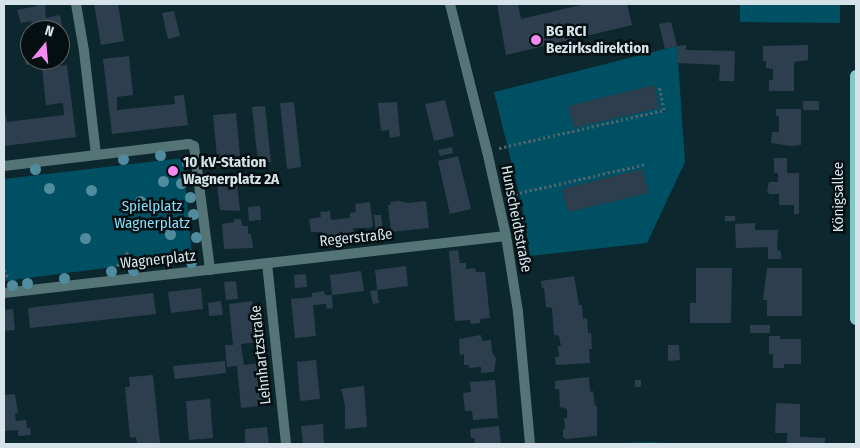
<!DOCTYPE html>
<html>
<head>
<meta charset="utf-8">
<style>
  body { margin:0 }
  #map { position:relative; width:860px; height:448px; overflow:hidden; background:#0d272f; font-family:"Fira Sans Condensed",sans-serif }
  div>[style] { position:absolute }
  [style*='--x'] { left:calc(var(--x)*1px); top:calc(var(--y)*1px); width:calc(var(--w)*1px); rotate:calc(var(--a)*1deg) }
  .green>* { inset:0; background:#005063 }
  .building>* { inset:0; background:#2d3f4e }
  .path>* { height:2.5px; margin-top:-1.25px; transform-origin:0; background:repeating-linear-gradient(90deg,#4e646c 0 2.5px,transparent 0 5px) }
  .street>* { height:10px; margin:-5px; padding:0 5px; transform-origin:5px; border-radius:5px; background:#547475 }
  .primary>* { height:12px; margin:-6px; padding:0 6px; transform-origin:6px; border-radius:6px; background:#81c6c9 }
  .trees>* { width:11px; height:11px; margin:-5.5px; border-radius:50%; background:#518c9e }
  .dots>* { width:14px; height:14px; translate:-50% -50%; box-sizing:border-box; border:2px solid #050f12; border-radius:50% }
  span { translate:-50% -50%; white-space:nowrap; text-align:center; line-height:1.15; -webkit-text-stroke:5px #050f12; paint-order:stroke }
  .poi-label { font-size:15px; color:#d6e4ea; font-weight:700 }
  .left { translate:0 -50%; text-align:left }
  .street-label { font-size:15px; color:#d6e4ea }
  .park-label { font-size:15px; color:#89def9 }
  .frame { position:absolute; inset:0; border:5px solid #d6e4ea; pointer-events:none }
  .north { position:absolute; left:20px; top:20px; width:50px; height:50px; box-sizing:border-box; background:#050f12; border:1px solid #596468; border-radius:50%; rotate:17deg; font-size:14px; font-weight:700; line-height:20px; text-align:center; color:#d6e4ea }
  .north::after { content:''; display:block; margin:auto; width:18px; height:22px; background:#f489f0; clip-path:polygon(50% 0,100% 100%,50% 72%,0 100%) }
</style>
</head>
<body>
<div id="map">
  <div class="green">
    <i style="clip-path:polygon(740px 4px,840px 4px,840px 23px,740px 22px)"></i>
    <i style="clip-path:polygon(677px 46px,685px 162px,647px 243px,530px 256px,522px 205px,494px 92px)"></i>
    <i style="clip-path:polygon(183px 158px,192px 257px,4px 281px,4px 179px)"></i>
    <i style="clip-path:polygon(651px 442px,683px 444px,589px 444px)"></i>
  </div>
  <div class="building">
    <i style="clip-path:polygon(37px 4px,49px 4px,45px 6px,46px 18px,60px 15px,67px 52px,60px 53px,60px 30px,33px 30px,31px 21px,21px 23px,17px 10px,37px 6px)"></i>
    <i style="clip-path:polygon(94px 4px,118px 4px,124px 41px,101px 45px)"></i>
    <i style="clip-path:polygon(497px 4px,518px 4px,521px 19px,585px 4px,627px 4px,632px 25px,506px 55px)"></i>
    <i style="clip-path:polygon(174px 11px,180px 36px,168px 39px,162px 13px)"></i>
    <i style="clip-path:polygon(671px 22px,677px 46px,665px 49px,659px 24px)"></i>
    <i style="clip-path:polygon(686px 45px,686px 50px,735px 51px,734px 81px,719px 81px,720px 65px,677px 63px,677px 46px)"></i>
    <i style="clip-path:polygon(808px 45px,808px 60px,794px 62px,794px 91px,769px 91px,769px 80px,773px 80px,773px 69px,766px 68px,766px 61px,763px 61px,763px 46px)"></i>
    <i style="clip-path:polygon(129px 56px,133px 95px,117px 97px,117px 110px,175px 104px,174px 96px,184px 95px,188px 125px,112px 134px,103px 59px)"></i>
    <i style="clip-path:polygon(30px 58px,30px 60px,39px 60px,40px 63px,26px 65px,25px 59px)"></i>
    <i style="clip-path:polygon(67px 65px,76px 137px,4px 146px,4px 114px,6px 114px,7px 122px,64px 115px,63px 103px,46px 105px,42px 68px)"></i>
    <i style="clip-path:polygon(654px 85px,659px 108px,574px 128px,568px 106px)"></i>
    <i style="clip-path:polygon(445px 100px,454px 136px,434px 141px,425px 104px)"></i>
    <i style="clip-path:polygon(803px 101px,819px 101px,819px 110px,803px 110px)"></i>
    <i style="clip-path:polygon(294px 102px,301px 167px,287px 169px,280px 103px)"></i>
    <i style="clip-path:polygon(397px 102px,400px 136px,390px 138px,389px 130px,381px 131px,378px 103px)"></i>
    <i style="clip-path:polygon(265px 106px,271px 162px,258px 163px,252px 107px)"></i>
    <i style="clip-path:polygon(776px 109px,801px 109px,801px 145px,790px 146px,771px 143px,772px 132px,779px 132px,779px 116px,776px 116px)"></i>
    <i style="clip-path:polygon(236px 113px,241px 166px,218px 168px,213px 115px)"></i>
    <i style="clip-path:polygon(452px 147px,453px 153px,440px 156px,438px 150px)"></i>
    <i style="clip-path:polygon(458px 156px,471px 209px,450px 214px,438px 161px)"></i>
    <i style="clip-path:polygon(774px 158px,787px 158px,787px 173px,799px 173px,799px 214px,794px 214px,794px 205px,779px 205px,779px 194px,769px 194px,767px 190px,769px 182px,778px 182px,778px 173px,774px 173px)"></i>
    <i style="clip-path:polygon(176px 167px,177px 174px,170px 174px,169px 168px)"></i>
    <i style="clip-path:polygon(643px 169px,649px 193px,568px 212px,562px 189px)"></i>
    <i style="clip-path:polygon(237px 182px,240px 211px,220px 210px,217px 184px)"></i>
    <i style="clip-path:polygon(399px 201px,408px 203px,426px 201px,429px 228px,391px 232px,388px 205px,391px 205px,390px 202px)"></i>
    <i style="clip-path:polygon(370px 202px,373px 226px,370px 228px,353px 228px,354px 234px,350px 234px,350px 237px,323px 239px,322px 232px,311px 232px,309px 219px,321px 217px,320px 212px,330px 211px,331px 220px,350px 218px,350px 213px,356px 212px,355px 204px)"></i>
    <i style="clip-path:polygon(260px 206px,261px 220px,249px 221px,248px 207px)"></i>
    <i style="clip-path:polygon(374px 215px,381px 215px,383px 232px,376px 233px)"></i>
    <i style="clip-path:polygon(725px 216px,735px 216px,735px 221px,725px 221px)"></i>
    <i style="clip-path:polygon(234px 219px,241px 219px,242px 226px,248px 226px,248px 234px,251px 234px,253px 248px,224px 249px,222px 224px,234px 222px)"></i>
    <i style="clip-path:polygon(755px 223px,755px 230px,778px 230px,777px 249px,781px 252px,781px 259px,768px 259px,768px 247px,736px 248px,735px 224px)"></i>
    <i style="clip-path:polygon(458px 250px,460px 263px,466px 263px,466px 269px,475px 268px,476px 272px,485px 272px,490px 318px,480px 319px,480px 323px,471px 324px,470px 320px,455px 321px,449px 251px)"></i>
    <i style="clip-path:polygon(406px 266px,408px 286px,377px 290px,379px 303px,373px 304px,370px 291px,377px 290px,375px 270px)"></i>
    <i style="clip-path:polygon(696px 268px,732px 268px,731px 323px,690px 323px,690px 303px,696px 303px)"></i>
    <i style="clip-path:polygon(767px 268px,802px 268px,802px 316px,767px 316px,767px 300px,763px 300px)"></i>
    <i style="clip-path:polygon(361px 271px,364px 291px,332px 295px,330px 275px)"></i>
    <i style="clip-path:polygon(306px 274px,307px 287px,295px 288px,294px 275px)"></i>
    <i style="clip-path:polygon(574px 276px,579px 305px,582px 305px,583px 319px,587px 318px,588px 333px,591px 333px,592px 349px,589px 349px,590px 363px,556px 365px,555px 357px,559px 357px,558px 346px,561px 346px,559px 336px,554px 335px,552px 308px,546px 307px,544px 288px,542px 288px,541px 281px)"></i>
    <i style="clip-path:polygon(236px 281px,238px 299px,226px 300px,224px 282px)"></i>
    <i style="clip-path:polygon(201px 288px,203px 309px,171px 313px,168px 292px)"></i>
    <i style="clip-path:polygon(324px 291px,325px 295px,332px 295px,333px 308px,327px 309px,326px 304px,313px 305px,316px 336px,295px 338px,291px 299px,312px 297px,312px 293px)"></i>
    <i style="clip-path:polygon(153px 293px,156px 314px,30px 328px,28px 308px)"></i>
    <i style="clip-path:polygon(221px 301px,223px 315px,209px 316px,208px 303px)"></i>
    <i style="clip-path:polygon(252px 301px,257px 342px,241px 344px,244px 365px,261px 363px,266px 405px,241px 408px,237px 366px,227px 367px,225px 345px,233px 345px,229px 304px)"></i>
    <i style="clip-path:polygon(13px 309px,15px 330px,4px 331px,4px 310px)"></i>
    <i style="clip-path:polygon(750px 325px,770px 325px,770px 333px,750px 333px)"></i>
    <i style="clip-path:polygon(481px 335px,482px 341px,491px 340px,492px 352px,496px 358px,494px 372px,481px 373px,481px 367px,469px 368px,469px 365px,464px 365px,464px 354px,460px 355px,459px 339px)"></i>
    <i style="clip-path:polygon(769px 336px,780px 336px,780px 339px,801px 339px,801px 364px,784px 364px,784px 368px,773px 368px,773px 354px,769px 354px)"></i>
    <i style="clip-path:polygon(668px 345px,679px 345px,680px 360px,668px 361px)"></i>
    <i style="clip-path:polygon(316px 360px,320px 399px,300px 401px,297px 362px)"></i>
    <i style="clip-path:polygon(225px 361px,226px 373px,175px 379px,173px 366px)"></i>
    <i style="clip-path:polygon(153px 375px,160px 444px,137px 444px,136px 437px,130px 438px,125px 387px,130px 387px,129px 377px)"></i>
    <i style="clip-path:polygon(589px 377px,590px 392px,593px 391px,595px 406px,597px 406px,597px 436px,566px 439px,563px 437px,563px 429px,565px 429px,564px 418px,567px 418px,567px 409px,560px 407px,559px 389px,555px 389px,555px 381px)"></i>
    <i style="clip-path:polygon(495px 380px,498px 418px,473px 420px,472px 411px,465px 411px,463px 393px,471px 392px,470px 382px)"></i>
    <i style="clip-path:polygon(635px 380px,641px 380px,641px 387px,635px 387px)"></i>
    <i style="clip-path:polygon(364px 386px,367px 427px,345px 429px,345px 405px,341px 389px)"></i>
    <i style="clip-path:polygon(15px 394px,18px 413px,15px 414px,16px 421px,26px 420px,27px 428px,30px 428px,31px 435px,18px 436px,18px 430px,4px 431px,4px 395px)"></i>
    <i style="clip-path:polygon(210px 399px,213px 438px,189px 440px,186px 401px)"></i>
    <i style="clip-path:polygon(776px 403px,800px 404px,800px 437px,825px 438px,825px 444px,787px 444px,787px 433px,775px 433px)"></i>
    <i style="clip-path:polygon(323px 424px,324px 444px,303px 444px,301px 426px)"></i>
    <i style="clip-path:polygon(499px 426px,501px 444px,475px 444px,474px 438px,471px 438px,470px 429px)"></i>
    <i style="clip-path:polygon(267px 427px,269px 444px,245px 444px,245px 429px)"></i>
  </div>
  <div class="path">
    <i style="--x:499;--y:148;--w:169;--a:-13"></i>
    <i style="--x:664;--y:110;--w:25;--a:-102"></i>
    <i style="--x:510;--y:195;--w:140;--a:-12.8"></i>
    <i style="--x:117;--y:266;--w:20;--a:-53"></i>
    <i style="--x:4;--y:270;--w:9;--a:58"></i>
  </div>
  <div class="street">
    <i style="--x:76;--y:4;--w:48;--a:80.3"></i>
    <i style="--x:84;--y:51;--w:104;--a:83.4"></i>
    <i style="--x:450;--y:4;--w:152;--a:75.9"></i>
    <i style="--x:487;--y:151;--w:87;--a:77.4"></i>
    <i style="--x:506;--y:236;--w:77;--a:81"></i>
    <i style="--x:518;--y:312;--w:133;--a:84.8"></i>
    <i style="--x:4;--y:166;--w:186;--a:-6.8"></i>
    <i style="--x:189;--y:144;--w:5;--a:22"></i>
    <i style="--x:194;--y:146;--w:125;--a:82.6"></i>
    <i style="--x:267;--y:263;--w:182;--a:84"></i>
    <i style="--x:4;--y:293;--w:505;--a:-6.48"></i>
  </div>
  <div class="primary">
    <i style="--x:856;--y:76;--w:243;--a:90"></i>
  </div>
  <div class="trees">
    <i style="left:160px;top:155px"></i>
    <i style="left:123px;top:159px"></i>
    <i style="left:187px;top:163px"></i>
    <i style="left:35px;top:169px"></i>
    <i style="left:163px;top:181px"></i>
    <i style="left:181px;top:183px"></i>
    <i style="left:49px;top:188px"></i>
    <i style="left:91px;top:190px"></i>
    <i style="left:190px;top:197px"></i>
    <i style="left:140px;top:201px"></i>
    <i style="left:193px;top:214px"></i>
    <i style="left:118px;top:220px"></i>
    <i style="left:170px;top:234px"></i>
    <i style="left:196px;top:237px"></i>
    <i style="left:85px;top:238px"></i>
    <i style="left:191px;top:262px"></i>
    <i style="left:133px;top:270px"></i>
    <i style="left:111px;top:271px"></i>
    <i style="left:64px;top:278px"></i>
    <i style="left:27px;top:283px"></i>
    <i style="left:12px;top:285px"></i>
  </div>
  <div class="dots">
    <i style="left:536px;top:40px;background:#f489f0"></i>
    <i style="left:173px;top:171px;background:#f489f0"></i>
  </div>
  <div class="poi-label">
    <span class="left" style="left:546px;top:40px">BG RCI<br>Bezirksdirektion</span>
    <span class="left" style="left:183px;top:171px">10 kV-Station<br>Wagnerplatz 2A</span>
  </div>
  <div class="street-label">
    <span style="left:839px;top:197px;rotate:-90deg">Königsallee</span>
    <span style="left:516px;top:219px;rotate:79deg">Hunscheidtstraße</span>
    <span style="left:356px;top:238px;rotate:-6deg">Regerstraße</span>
    <span style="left:158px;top:260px;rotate:-6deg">Wagnerplatz</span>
    <span style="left:261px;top:355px;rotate:-96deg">Lehnhartzstraße</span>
  </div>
  <div class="park-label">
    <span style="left:152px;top:215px">Spielplatz<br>Wagnerplatz</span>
  </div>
  <div class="frame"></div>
  <div class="north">N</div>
</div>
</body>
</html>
